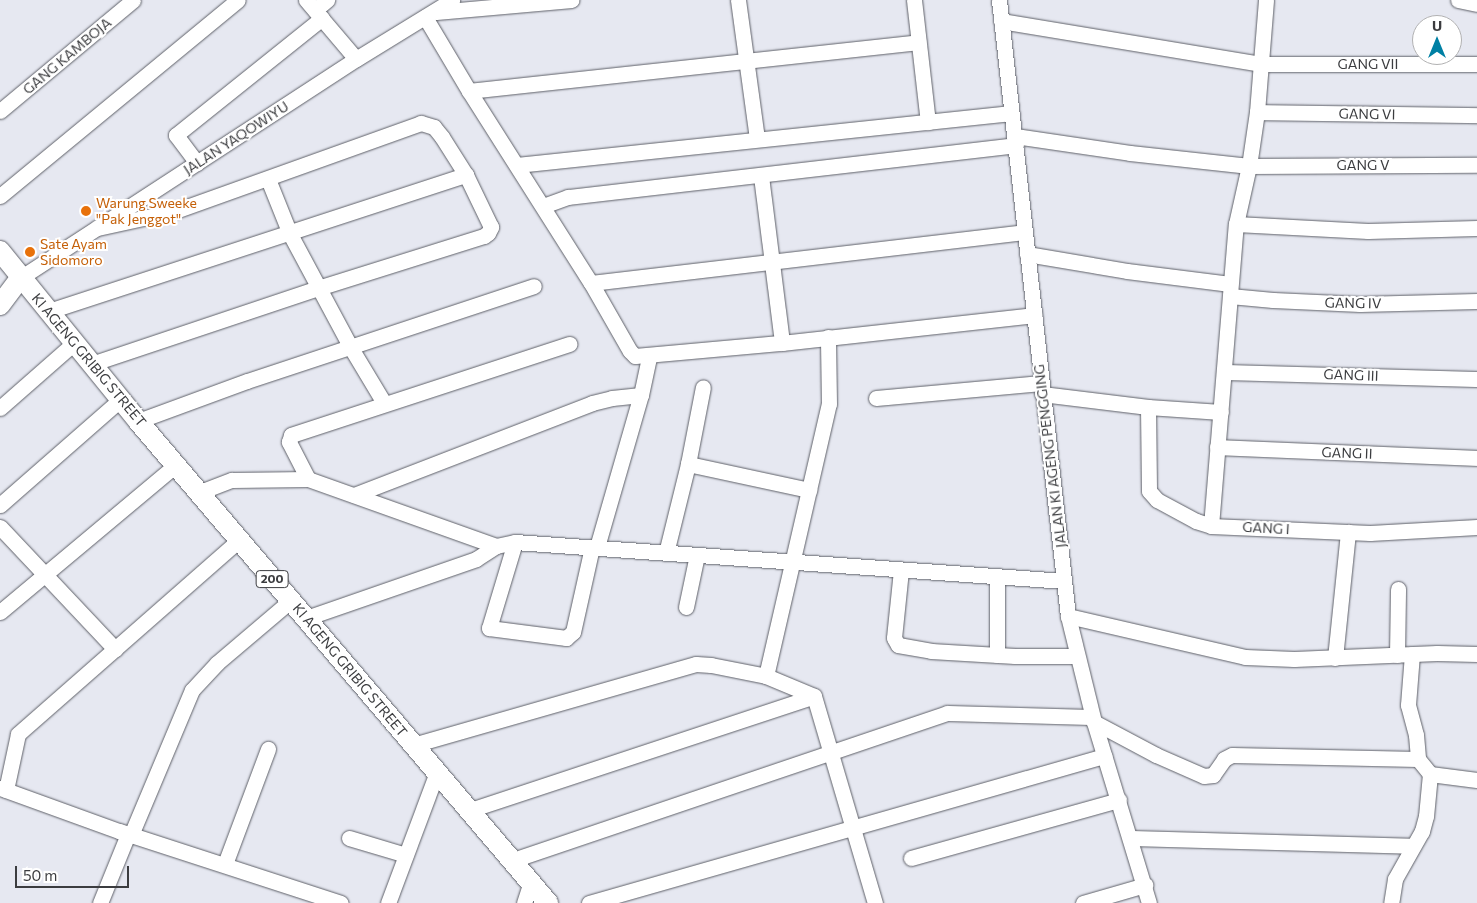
<!DOCTYPE html>
<html>
<head>
<meta charset="utf-8">
<style>
  body { margin:0 }
  #map { position:relative; width:1477px; height:903px; overflow:hidden; background:#e6e8f1; font-family:Commissioner,sans-serif }
  div>[style] { position:absolute }
  [style*='--x'] { left:calc(var(--x)*1px); top:calc(var(--y)*1px); width:calc(var(--w)*1px); rotate:calc(var(--a)*1deg) }
  .roads { filter:drop-shadow(0 0 1px #5e6068) drop-shadow(0 0 1px #5e6068) }
  .minor>* { height:15px; margin:-7.5px; padding:0 7.5px; transform-origin:7.5px; border-radius:7.5px; background:#fff }
  .major>* { height:20px; margin:-10px; padding:0 10px; transform-origin:10px; border-radius:10px; background:#fff }
  .dots>* { width:14px; height:14px; translate:-50% -50%; box-sizing:border-box; border:2px solid #fff; border-radius:50% }
  span { translate:-50% -50%; white-space:nowrap; text-align:center; line-height:1.15; -webkit-text-stroke:4px #fff; paint-order:stroke }
  .shield-label span { padding:1px 4px; background:#fff; border:1px solid; border-radius:4px; -webkit-text-stroke-width:0 }
  .shield-label { font-size:12px; color:#3b3c3f; font-weight:700 }
  .street-label { font-size:14px; color:#3b3c3f }
  .food-label { font-size:14px; color:#c56008 }
  .left { translate:0 -50%; text-align:left }
  .north { position:absolute; left:1412px; top:15px; width:50px; height:50px; box-sizing:border-box; background:#fff; border:1px solid #b1b1b2; border-radius:50%; rotate:0deg; font-size:14px; font-weight:700; line-height:20px; text-align:center; color:#3b3c3f }
  .north::after { content:''; display:block; margin:auto; width:18px; height:22px; background:#0080a4; clip-path:polygon(50% 0,100% 100%,50% 72%,0 100%) }
  .scale { position:absolute; left:15px; top:866px; width:114px; height:22px; box-sizing:border-box; border:2px solid #3b3c3f; border-top:0; padding-left:6px; font-size:15px; line-height:18px; white-space:nowrap; color:#3b3c3f; -webkit-text-stroke:4px #fff; paint-order:stroke }
</style>
</head>
<body>
<div id="map">
  <div class="roads">
    <div class="minor">
      <i style="--x:306;--y:0;--w:77;--a:49.7"></i>
      <i style="--x:738;--y:0;--w:139;--a:82.2"></i>
      <i style="--x:914;--y:0;--w:123;--a:83.5"></i>
      <i style="--x:999;--y:0;--w:620;--a:83.61"></i>
      <i style="--x:1068;--y:616;--w:109;--a:76.2"></i>
      <i style="--x:1094;--y:722;--w:189;--a:73.1"></i>
      <i style="--x:1458;--y:0;--w:19;--a:12"></i>
      <i style="--x:315;--y:10;--w:16;--a:-40"></i>
      <i style="--x:436;--y:12;--w:136;--a:-5.1"></i>
      <i style="--x:425;--y:17;--w:86;--a:59.3"></i>
      <i style="--x:469;--y:91;--w:227;--a:57.6"></i>
      <i style="--x:591;--y:283;--w:78;--a:60.2"></i>
      <i style="--x:630;--y:351;--w:7;--a:45"></i>
      <i style="--x:635;--y:356;--w:148;--a:-5.1"></i>
      <i style="--x:782;--y:343;--w:254;--a:-6.3"></i>
      <i style="--x:1001;--y:21;--w:263;--a:9.4"></i>
      <i style="--x:1260;--y:64;--w:217;--a:0"></i>
      <i style="--x:469;--y:91;--w:452;--a:-6.2"></i>
      <i style="--x:0;--y:111;--w:173;--a:-39.8"></i>
      <i style="--x:1257;--y:112;--w:220;--a:0.8"></i>
      <i style="--x:1015;--y:136;--w:116;--a:8.4"></i>
      <i style="--x:1130;--y:153;--w:120;--a:6.2"></i>
      <i style="--x:1249;--y:166;--w:228;--a:-0.3"></i>
      <i style="--x:197;--y:163;--w:35;--a:-127"></i>
      <i style="--x:176;--y:135;--w:187;--a:-38.7"></i>
      <i style="--x:517;--y:165;--w:497;--a:-6"></i>
      <i style="--x:761;--y:176;--w:168;--a:82.8"></i>
      <i style="--x:268;--y:179;--w:59;--a:68.2"></i>
      <i style="--x:290;--y:234;--w:129;--a:61.8"></i>
      <i style="--x:351;--y:348;--w:64;--a:59"></i>
      <i style="--x:0;--y:196;--w:308;--a:-39.5"></i>
      <i style="--x:543;--y:206;--w:27;--a:-20"></i>
      <i style="--x:568;--y:197;--w:451;--a:-6.6"></i>
      <i style="--x:1236;--y:224;--w:132;--a:3"></i>
      <i style="--x:1368;--y:231;--w:109;--a:-1.6"></i>
      <i style="--x:1027;--y:254;--w:101;--a:9.6"></i>
      <i style="--x:1127;--y:271;--w:104;--a:7.2"></i>
      <i style="--x:20;--y:278;--w:401;--a:-33.1"></i>
      <i style="--x:356;--y:59;--w:113;--a:-31.6"></i>
      <i style="--x:591;--y:283;--w:436;--a:-6.7"></i>
      <i style="--x:1230;--y:296;--w:43;--a:5.3"></i>
      <i style="--x:1273;--y:300;--w:87;--a:2.6"></i>
      <i style="--x:1360;--y:304;--w:117;--a:-1.5"></i>
      <i style="--x:49;--y:311;--w:439;--a:-18.1"></i>
      <i style="--x:91;--y:364;--w:239;--a:-18.5"></i>
      <i style="--x:318;--y:288;--w:174;--a:-17.4"></i>
      <i style="--x:484;--y:236;--w:5;--a:-37"></i>
      <i style="--x:488;--y:233;--w:7;--a:-63"></i>
      <i style="--x:491;--y:227;--w:58;--a:-115.7"></i>
      <i style="--x:466;--y:175;--w:45;--a:-122.3"></i>
      <i style="--x:442;--y:137;--w:13;--a:-129"></i>
      <i style="--x:434;--y:127;--w:14;--a:-163"></i>
      <i style="--x:421;--y:123;--w:261;--a:160.3"></i>
      <i style="--x:175;--y:211;--w:80;--a:167.7"></i>
      <i style="--x:1224;--y:372;--w:253;--a:1.6"></i>
      <i style="--x:1042;--y:394;--w:107;--a:7"></i>
      <i style="--x:1148;--y:407;--w:73;--a:3.9"></i>
      <i style="--x:876;--y:398;--w:166;--a:-5.2"></i>
      <i style="--x:1148;--y:407;--w:84;--a:89.3"></i>
      <i style="--x:1149;--y:491;--w:12;--a:48"></i>
      <i style="--x:1157;--y:500;--w:44;--a:28.3"></i>
      <i style="--x:1196;--y:521;--w:16;--a:18"></i>
      <i style="--x:1211;--y:526;--w:159;--a:2.5"></i>
      <i style="--x:1370;--y:533;--w:107;--a:-3.2"></i>
      <i style="--x:0;--y:408;--w:98;--a:-41.3"></i>
      <i style="--x:138;--y:421;--w:116;--a:-20.2"></i>
      <i style="--x:247;--y:381;--w:302;--a:-18.3"></i>
      <i style="--x:1217;--y:447;--w:260;--a:2.4"></i>
      <i style="--x:688;--y:464;--w:124;--a:12.1"></i>
      <i style="--x:308;--y:479;--w:42;--a:-117.2"></i>
      <i style="--x:289;--y:442;--w:7;--a:-74"></i>
      <i style="--x:291;--y:435;--w:293;--a:-18.1"></i>
      <i style="--x:200;--y:492;--w:34;--a:-21"></i>
      <i style="--x:232;--y:480;--w:76;--a:-0.8"></i>
      <i style="--x:308;--y:479;--w:200;--a:19.6"></i>
      <i style="--x:496;--y:546;--w:19;--a:-12"></i>
      <i style="--x:515;--y:542;--w:550;--a:4.06"></i>
      <i style="--x:354;--y:495;--w:255;--a:-21.1"></i>
      <i style="--x:592;--y:403;--w:21;--a:-14"></i>
      <i style="--x:612;--y:398;--w:29;--a:-6"></i>
      <i style="--x:0;--y:505;--w:161;--a:-41.2"></i>
      <i style="--x:1211;--y:526;--w:303;--a:-85.3"></i>
      <i style="--x:1236;--y:224;--w:59;--a:-77.4"></i>
      <i style="--x:1249;--y:166;--w:55;--a:-81.6"></i>
      <i style="--x:1257;--y:112;--w:112;--a:-85.4"></i>
      <i style="--x:0;--y:527;--w:168;--a:46.7"></i>
      <i style="--x:515;--y:542;--w:90;--a:106.8"></i>
      <i style="--x:489;--y:628;--w:78;--a:7.4"></i>
      <i style="--x:566;--y:638;--w:9;--a:-41"></i>
      <i style="--x:573;--y:632;--w:87;--a:-77.4"></i>
      <i style="--x:597;--y:547;--w:158;--a:-73.9"></i>
      <i style="--x:641;--y:395;--w:40;--a:-78"></i>
      <i style="--x:666;--y:553;--w:92;--a:-76.1"></i>
      <i style="--x:688;--y:464;--w:78;--a:-79"></i>
      <i style="--x:901;--y:570;--w:68;--a:95.9"></i>
      <i style="--x:894;--y:638;--w:8;--a:60"></i>
      <i style="--x:898;--y:645;--w:34;--a:10"></i>
      <i style="--x:931;--y:651;--w:84;--a:3.4"></i>
      <i style="--x:1015;--y:656;--w:61;--a:0"></i>
      <i style="--x:686;--y:607;--w:53;--a:-78.1"></i>
      <i style="--x:0;--y:612;--w:231;--a:-39.9"></i>
      <i style="--x:1068;--y:616;--w:182;--a:13"></i>
      <i style="--x:1245;--y:657;--w:49;--a:2.3"></i>
      <i style="--x:1294;--y:659;--w:143;--a:-2.4"></i>
      <i style="--x:1437;--y:653;--w:40;--a:1.4"></i>
      <i style="--x:306;--y:618;--w:180;--a:-19.1"></i>
      <i style="--x:476;--y:559;--w:24;--a:-33"></i>
      <i style="--x:1412;--y:654;--w:51;--a:94.5"></i>
      <i style="--x:1408;--y:705;--w:31;--a:75"></i>
      <i style="--x:1416;--y:735;--w:24;--a:85"></i>
      <i style="--x:997;--y:655;--w:79;--a:-90"></i>
      <i style="--x:1397;--y:655;--w:66;--a:-89.1"></i>
      <i style="--x:1335;--y:658;--w:127;--a:-84.1"></i>
      <i style="--x:766;--y:676;--w:279;--a:-77"></i>
      <i style="--x:829;--y:404;--w:67;--a:-90.9"></i>
      <i style="--x:814;--y:696;--w:216;--a:73.6"></i>
      <i style="--x:1094;--y:722;--w:70;--a:28"></i>
      <i style="--x:1156;--y:755;--w:52;--a:23.6"></i>
      <i style="--x:1204;--y:776;--w:9;--a:-6"></i>
      <i style="--x:1213;--y:775;--w:19;--a:-55"></i>
      <i style="--x:1224;--y:759;--w:9;--a:-27"></i>
      <i style="--x:1232;--y:755;--w:186;--a:1.2"></i>
      <i style="--x:1418;--y:759;--w:19;--a:51"></i>
      <i style="--x:1430;--y:774;--w:42;--a:95.4"></i>
      <i style="--x:1426;--y:816;--w:16;--a:105"></i>
      <i style="--x:1422;--y:831;--w:55;--a:119.4"></i>
      <i style="--x:1395;--y:879;--w:24;--a:99"></i>
      <i style="--x:413;--y:745;--w:294;--a:-16"></i>
      <i style="--x:696;--y:664;--w:15;--a:4"></i>
      <i style="--x:711;--y:665;--w:56;--a:11.3"></i>
      <i style="--x:766;--y:676;--w:52;--a:22.6"></i>
      <i style="--x:1430;--y:774;--w:47;--a:7.3"></i>
      <i style="--x:0;--y:788;--w:127;--a:19.9"></i>
      <i style="--x:119;--y:831;--w:233;--a:18"></i>
      <i style="--x:6;--y:790;--w:57;--a:-77.9"></i>
      <i style="--x:18;--y:734;--w:294;--a:-41.3"></i>
      <i style="--x:470;--y:810;--w:362;--a:-18.3"></i>
      <i style="--x:131;--y:835;--w:157;--a:-67.2"></i>
      <i style="--x:192;--y:690;--w:37;--a:-47"></i>
      <i style="--x:217;--y:663;--w:96;--a:-40.3"></i>
      <i style="--x:349;--y:838;--w:59;--a:16.6"></i>
      <i style="--x:1130;--y:838;--w:282;--a:1.6"></i>
      <i style="--x:911;--y:858;--w:216;--a:-15.6"></i>
      <i style="--x:513;--y:860;--w:458;--a:-18.7"></i>
      <i style="--x:947;--y:713;--w:145;--a:1.6"></i>
      <i style="--x:225;--y:864;--w:123;--a:-69.5"></i>
      <i style="--x:100;--y:903;--w:74;--a:-67.9"></i>
      <i style="--x:388;--y:903;--w:140;--a:-69.5"></i>
      <i style="--x:524;--y:903;--w:22;--a:-72"></i>
      <i style="--x:589;--y:903;--w:536;--a:-15.93"></i>
      <i style="--x:1083;--y:903;--w:65;--a:-16.2"></i>
    </div>
    <div class="major">
      <i style="--x:0;--y:251;--w:219;--a:50.9"></i>
      <i style="--x:138;--y:421;--w:633;--a:49.61"></i>
      <i style="--x:0;--y:305;--w:34;--a:-53"></i>
    </div>
  </div>
  <div class="dots">
    <i style="left:86px;top:211px;background:#e8710a"></i>
    <i style="left:30px;top:252px;background:#e8710a"></i>
  </div>
  <div class="shield-label">
    <span style="left:272px;top:579px">200</span>
  </div>
  <div class="street-label">
    <span style="left:67px;top:56px;rotate:-40deg">GANG KAMBOJA</span>
    <span style="left:1368px;top:64px">GANG VII</span>
    <span style="left:1367px;top:114px;rotate:1deg">GANG VI</span>
    <span style="left:236px;top:138px;rotate:-33deg">JALAN YAQOWIYU</span>
    <span style="left:1363px;top:165px">GANG V</span>
    <span style="left:1353px;top:303px;rotate:1deg">GANG IV</span>
    <span style="left:89px;top:360px;rotate:50deg">KI AGENG GRIBIG STREET</span>
    <span style="left:1351px;top:375px;rotate:2deg">GANG III</span>
    <span style="left:1347px;top:453px;rotate:2deg">GANG II</span>
    <span style="left:1050px;top:456px;rotate:-97deg">JALAN KI AGENG PENGGING</span>
    <span style="left:1266px;top:528px;rotate:3deg">GANG I</span>
    <span style="left:350px;top:670px;rotate:50deg">KI AGENG GRIBIG STREET</span>
  </div>
  <div class="food-label">
    <span class="left" style="left:96px;top:211px">Warung Sweeke<br>"Pak Jenggot"</span>
    <span class="left" style="left:40px;top:252px">Sate Ayam<br>Sidomoro</span>
  </div>
  <div class="north">U</div>
  <div class="scale">50 m</div>
</div>
</body>
</html>
